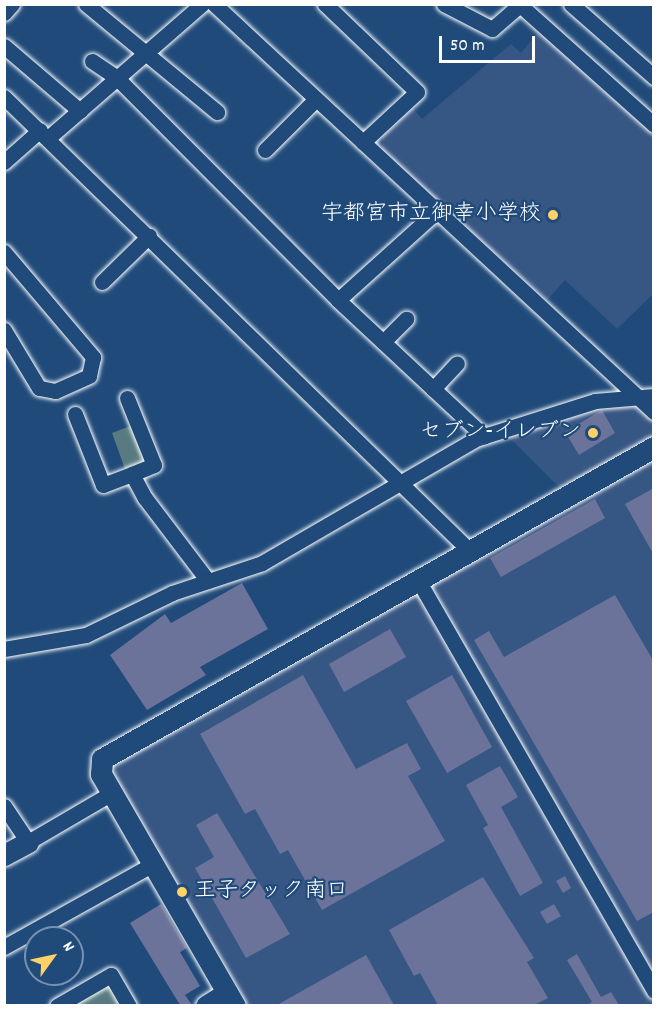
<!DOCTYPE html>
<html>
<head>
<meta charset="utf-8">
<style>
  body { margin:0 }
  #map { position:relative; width:658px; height:1010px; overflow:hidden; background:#1f4a7a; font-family:Dekko,"Klee One",sans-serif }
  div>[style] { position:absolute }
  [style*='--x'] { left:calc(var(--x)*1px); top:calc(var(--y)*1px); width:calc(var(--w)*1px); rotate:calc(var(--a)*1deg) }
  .built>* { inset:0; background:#365684 }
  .green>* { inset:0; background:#577b80 }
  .building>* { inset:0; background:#6b739a }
  .roads { filter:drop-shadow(0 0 2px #fff) drop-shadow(0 0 2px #fff) }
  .street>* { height:15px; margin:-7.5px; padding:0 7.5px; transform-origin:7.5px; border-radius:7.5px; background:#1f4a7a }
  .secondary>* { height:21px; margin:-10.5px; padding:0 10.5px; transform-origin:10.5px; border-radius:10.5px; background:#1f4a7a }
  .dots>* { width:16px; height:16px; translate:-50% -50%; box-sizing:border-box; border:3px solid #1f4a7a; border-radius:50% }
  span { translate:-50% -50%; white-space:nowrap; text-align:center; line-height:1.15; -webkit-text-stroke:4.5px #1f4a7a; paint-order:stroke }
  .poi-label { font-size:22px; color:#fff }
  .right { translate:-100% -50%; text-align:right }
  .left { translate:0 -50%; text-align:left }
  .frame { position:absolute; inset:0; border:6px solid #fff; pointer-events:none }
  .north { position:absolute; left:24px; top:926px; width:60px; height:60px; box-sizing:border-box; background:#1f4a7a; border:2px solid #7992af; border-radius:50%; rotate:57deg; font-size:16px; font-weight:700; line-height:24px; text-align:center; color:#fff }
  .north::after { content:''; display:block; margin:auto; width:21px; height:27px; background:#ffd166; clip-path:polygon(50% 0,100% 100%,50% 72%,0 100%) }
  .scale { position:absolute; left:439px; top:36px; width:96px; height:27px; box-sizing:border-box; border:3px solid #fff; border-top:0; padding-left:8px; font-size:18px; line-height:21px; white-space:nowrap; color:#fff; -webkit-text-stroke:4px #1f4a7a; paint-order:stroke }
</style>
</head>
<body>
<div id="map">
  <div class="built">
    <i style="clip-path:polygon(541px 29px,653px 130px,653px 294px,617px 329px,565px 280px,547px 300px,382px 151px,384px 125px,410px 105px,422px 119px,511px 44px,521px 53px)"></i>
    <i style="clip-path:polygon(635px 402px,653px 417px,653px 437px,560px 488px,505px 433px,598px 405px)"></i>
    <i style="clip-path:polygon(653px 454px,653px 1005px,225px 1005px,243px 995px,114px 776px,122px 756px)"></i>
  </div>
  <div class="green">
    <i style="clip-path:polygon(133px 425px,145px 457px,142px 462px,125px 469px,112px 433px)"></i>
    <i style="clip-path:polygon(110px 977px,126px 1006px,61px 1006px)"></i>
  </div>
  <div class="building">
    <i style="clip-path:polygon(602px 410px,615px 433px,579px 455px,565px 432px)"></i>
    <i style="clip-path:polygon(654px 488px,654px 555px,625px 504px)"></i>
    <i style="clip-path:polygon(595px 499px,605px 518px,501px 577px,490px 558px)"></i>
    <i style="clip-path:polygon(242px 583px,268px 629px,200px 667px,206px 675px,147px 710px,110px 655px,165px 614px,171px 623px)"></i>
    <i style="clip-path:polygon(615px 595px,654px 662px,654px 912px,637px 921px,474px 640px,489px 631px,504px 657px)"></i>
    <i style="clip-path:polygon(390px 629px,406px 657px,344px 692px,329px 664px)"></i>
    <i style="clip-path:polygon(303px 675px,356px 769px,407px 743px,421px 769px,408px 776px,445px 841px,322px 910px,288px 850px,280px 854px,255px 809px,245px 814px,200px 734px)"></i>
    <i style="clip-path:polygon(452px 675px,492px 747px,447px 773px,406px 701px)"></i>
    <i style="clip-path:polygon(500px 766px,518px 797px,501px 807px,543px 883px,520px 896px,483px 828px,488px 825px,466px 785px)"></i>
    <i style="clip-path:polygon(217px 813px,290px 934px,246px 958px,195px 868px,214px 857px,196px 825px)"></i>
    <i style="clip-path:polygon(565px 876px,571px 888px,563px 893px,556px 881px)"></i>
    <i style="clip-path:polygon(483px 877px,534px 958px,527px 962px,548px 998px,534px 1005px,438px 1005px,420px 973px,414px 976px,389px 930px)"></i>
    <i style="clip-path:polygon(161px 904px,187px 948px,180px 952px,200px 986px,185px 995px,192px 1005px,180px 1005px,130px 923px)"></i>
    <i style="clip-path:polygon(554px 904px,561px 916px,547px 924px,540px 912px)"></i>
    <i style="clip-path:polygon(577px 954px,601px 997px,611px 992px,619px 1005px,587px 1005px,592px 1002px,567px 960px)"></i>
    <i style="clip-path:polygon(366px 955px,394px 1005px,277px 1005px)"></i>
  </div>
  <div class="roads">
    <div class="street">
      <i style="--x:86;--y:4;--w:170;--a:39.5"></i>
      <i style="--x:214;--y:4;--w:600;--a:42.84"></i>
      <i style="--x:325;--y:4;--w:127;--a:43.7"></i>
      <i style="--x:417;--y:92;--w:74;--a:137.2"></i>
      <i style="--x:444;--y:4;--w:54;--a:27.5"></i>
      <i style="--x:492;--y:29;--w:37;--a:-41"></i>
      <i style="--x:520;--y:5;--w:180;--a:41.8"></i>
      <i style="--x:571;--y:4;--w:111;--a:41.3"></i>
      <i style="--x:4;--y:13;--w:12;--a:-48"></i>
      <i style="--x:4;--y:46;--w:100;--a:40.5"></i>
      <i style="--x:92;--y:61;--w:30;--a:34"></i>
      <i style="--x:117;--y:78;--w:313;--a:45.1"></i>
      <i style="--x:338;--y:300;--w:200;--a:43"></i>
      <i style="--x:4;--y:97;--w:651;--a:44.25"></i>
      <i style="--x:48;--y:138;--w:204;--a:-41"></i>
      <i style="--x:265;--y:150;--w:72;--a:-45"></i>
      <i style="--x:4;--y:162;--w:48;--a:-41.6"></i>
      <i style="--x:4;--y:252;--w:138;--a:49.7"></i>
      <i style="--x:93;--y:357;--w:19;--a:102"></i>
      <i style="--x:89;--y:376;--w:37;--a:156"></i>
      <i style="--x:55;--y:391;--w:16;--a:-169"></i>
      <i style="--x:39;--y:388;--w:68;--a:-121.1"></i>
      <i style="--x:102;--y:282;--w:66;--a:-44.4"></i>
      <i style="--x:338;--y:300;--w:133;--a:-42"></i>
      <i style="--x:383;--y:342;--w:33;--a:-45"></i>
      <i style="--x:433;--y:389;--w:35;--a:-47"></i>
      <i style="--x:127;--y:398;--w:72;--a:68.1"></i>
      <i style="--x:154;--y:465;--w:24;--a:158"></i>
      <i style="--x:132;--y:474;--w:27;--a:62"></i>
      <i style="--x:145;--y:498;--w:104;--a:52.8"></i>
      <i style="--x:75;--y:414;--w:76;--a:68.5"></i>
      <i style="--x:103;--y:485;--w:31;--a:-21"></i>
      <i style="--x:418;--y:580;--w:474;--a:60.1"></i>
      <i style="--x:4;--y:649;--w:83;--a:-9.7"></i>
      <i style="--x:86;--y:635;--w:96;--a:-26"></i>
      <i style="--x:172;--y:593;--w:95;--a:-18.4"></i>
      <i style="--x:262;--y:563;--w:250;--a:-30.1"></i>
      <i style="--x:478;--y:438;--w:123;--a:-17.5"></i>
      <i style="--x:595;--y:401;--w:59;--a:-4.8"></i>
      <i style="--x:4;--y:806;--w:43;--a:56.3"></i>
      <i style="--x:28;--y:842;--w:97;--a:-30.3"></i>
      <i style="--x:4;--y:947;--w:171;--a:-29.1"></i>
      <i style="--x:57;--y:1006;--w:62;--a:-29.9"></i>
      <i style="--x:111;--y:975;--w:36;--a:60"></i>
    </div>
    <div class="secondary">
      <i style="--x:4;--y:855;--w:27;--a:-28"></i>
      <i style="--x:206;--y:1006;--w:25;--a:-32"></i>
      <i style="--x:235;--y:1006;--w:268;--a:-120"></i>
      <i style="--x:101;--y:774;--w:15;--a:-86"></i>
      <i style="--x:102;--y:759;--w:634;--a:-29.48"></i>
    </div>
  </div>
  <div class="dots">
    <i style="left:553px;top:215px;background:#ffd166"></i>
    <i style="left:593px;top:433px;background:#ffd166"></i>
    <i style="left:182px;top:892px;background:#ffd166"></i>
  </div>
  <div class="poi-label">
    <span class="right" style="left:541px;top:215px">宇都宮市立御幸小学校</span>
    <span class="right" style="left:581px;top:433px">セブン-イレブン</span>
    <span class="left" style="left:194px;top:892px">王子タック南口</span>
  </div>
  <div class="frame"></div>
  <div class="north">N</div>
  <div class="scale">50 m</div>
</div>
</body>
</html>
